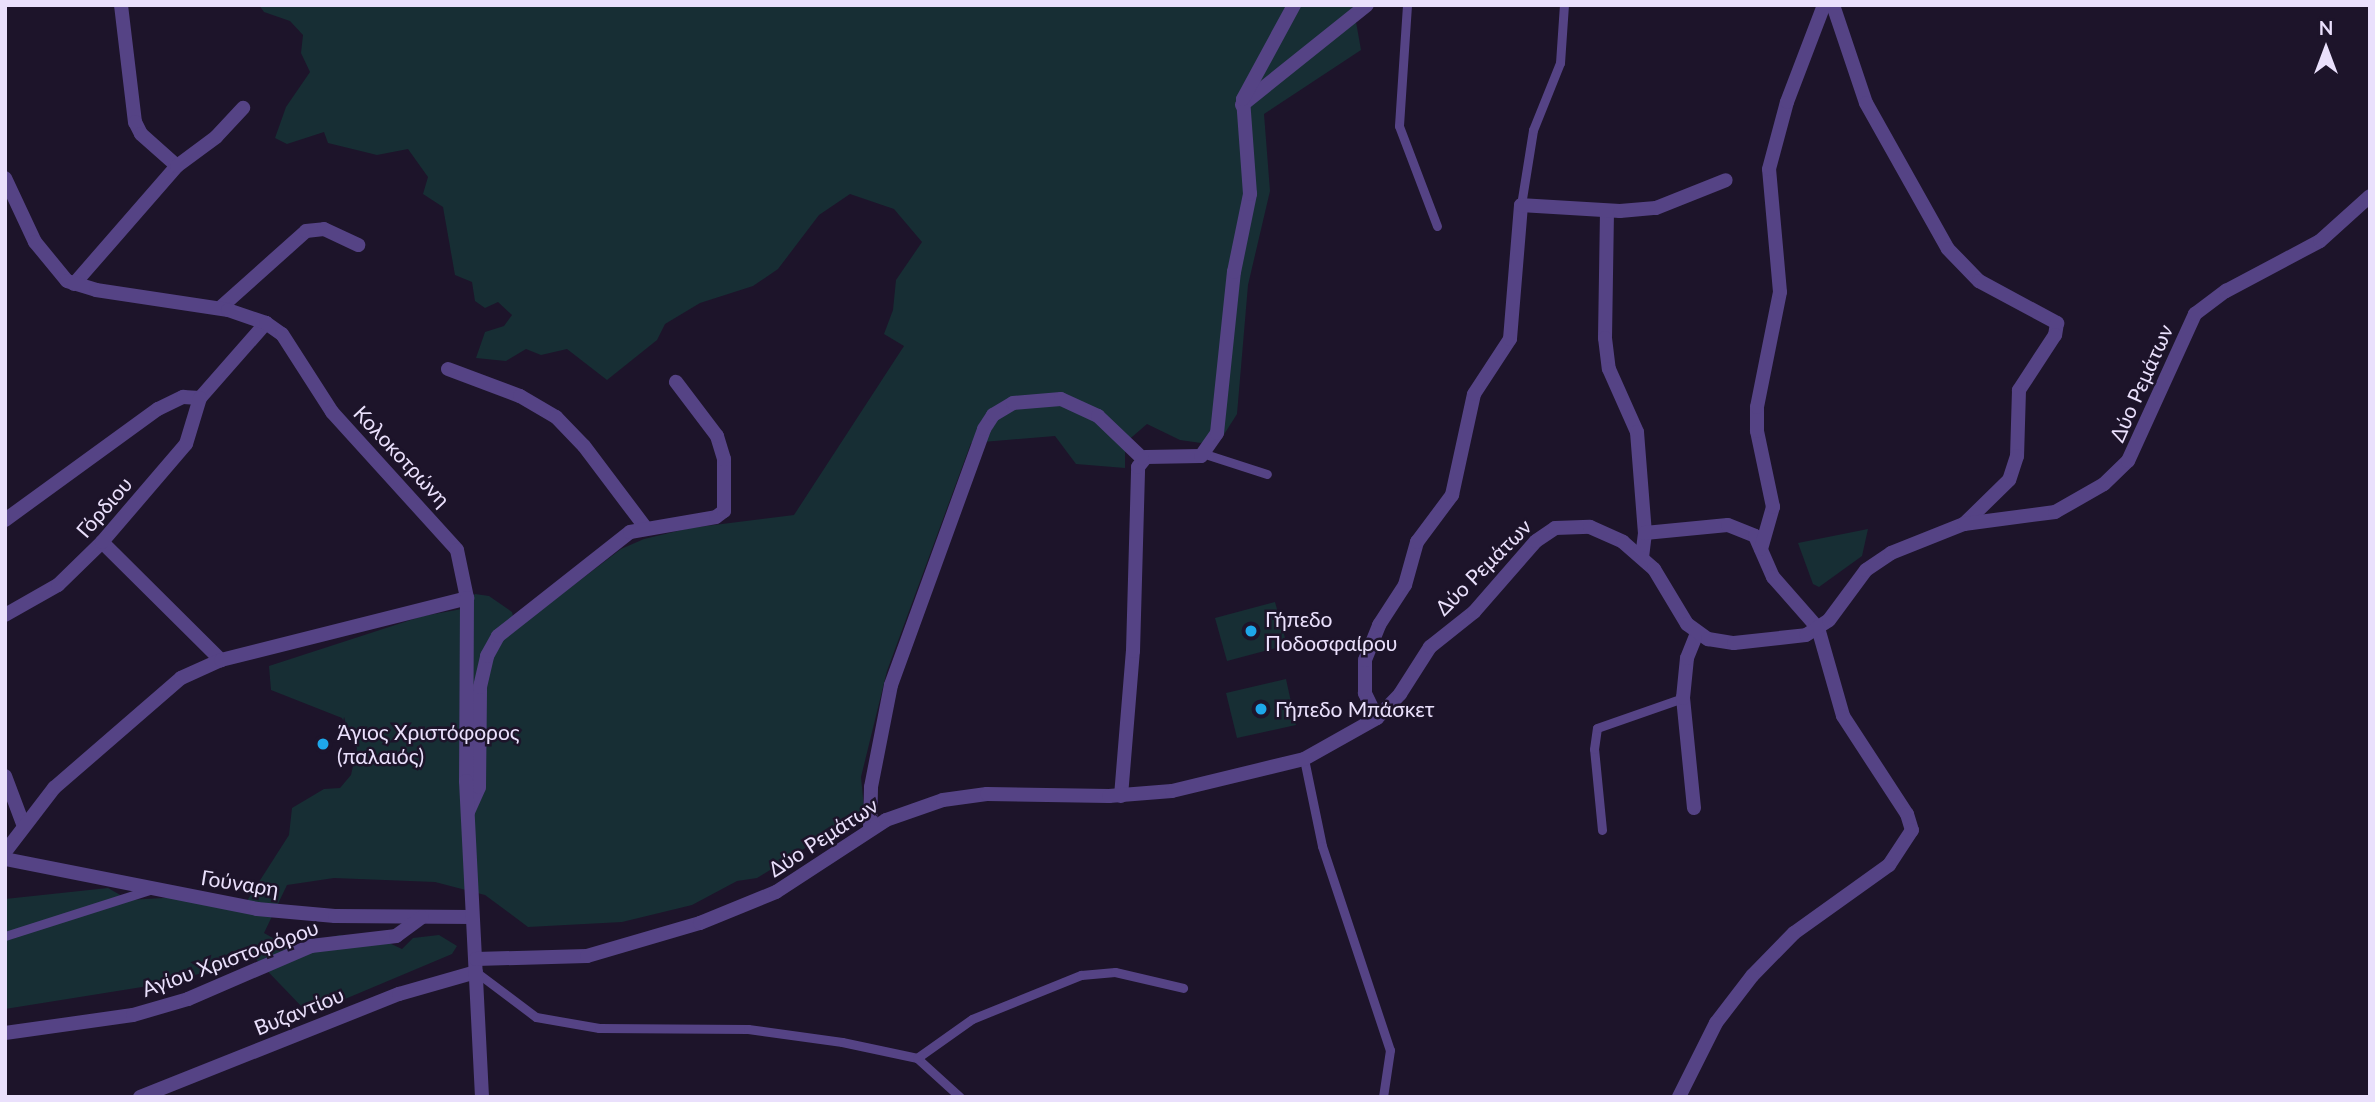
<!DOCTYPE html>
<html>
<head>
<meta charset="utf-8">
<style>
  body { margin:0 }
  #map { position:relative; width:2375px; height:1102px; overflow:hidden; background:#1d142a; font-family:Lato,sans-serif }
  div>[style] { position:absolute }
  [style*='--x'] { left:calc(var(--x)*1px); top:calc(var(--y)*1px); width:calc(var(--w)*1px); rotate:calc(var(--a)*1deg) }
  .green>* { inset:0; background:#172e34 }
  .service>* { height:9px; margin:-4.5px; padding:0 4.5px; transform-origin:4.5px; border-radius:4.5px; background:#554385 }
  .minor>* { height:14px; margin:-7px; padding:0 7px; transform-origin:7px; border-radius:7px; background:#554385 }
  .tertiary>* { height:14px; margin:-7px; padding:0 7px; transform-origin:7px; border-radius:7px; background:#554385 }
  .dots>* { width:19px; height:19px; translate:-50% -50%; box-sizing:border-box; border:4px solid #1d142a; border-radius:50% }
  span { translate:-50% -50%; white-space:nowrap; text-align:center; line-height:1.15; -webkit-text-stroke:5px #1d142a; paint-order:stroke }
  .street-label { font-size:21px; color:#eae0fc }
  .poi-label { font-size:21px; color:#eae0fc }
  .left { translate:0 -50%; text-align:left }
  .frame { position:absolute; inset:0; border:7px solid #eae0fc; pointer-events:none }
  .north { position:absolute; left:2291px; top:14px; width:70px; height:70px; -webkit-text-stroke:5px #1d142a; paint-order:stroke; rotate:0deg; font-size:19px; font-weight:700; line-height:28px; text-align:center; color:#eae0fc }
  .north::after { content:''; display:block; margin:auto; width:24px; height:32px; background:#eae0fc; clip-path:polygon(50% 0,100% 100%,50% 72%,0 100%) }
</style>
</head>
<body>
<div id="map">
  <div class="green">
    <i style="clip-path:polygon(259px 5px,1353px 5px,1361px 50px,1264px 114px,1270px 191px,1248px 285px,1237px 414px,1223px 436px,1201px 443px,1180px 440px,1147px 424px,1125px 443px,1125px 468px,1076px 464px,1055px 436px,971px 443px,887px 671px,861px 777px,864px 808px,823px 837px,757px 878px,737px 881px,692px 905px,622px 922px,528px 927px,485px 895px,435px 882px,334px 878px,287px 885px,264px 933px,289px 947px,340px 935px,357px 941px,387px 942px,402px 949px,413px 938px,439px 935px,457px 946px,452px 954px,326px 1007px,302px 1007px,254px 957px,232px 951px,202px 973px,167px 983px,5px 1009px,5px 899px,108px 888px,129px 900px,180px 897px,243px 907px,289px 835px,292px 808px,324px 789px,340px 788px,351px 775px,357px 748px,342px 718px,271px 690px,269px 666px,423px 616px,462px 609px,475px 594px,489px 596px,512px 612px,516px 629px,621px 549px,644px 539px,690px 528px,794px 515px,904px 346px,884px 334px,893px 310px,896px 280px,922px 242px,894px 209px,850px 194px,819px 215px,778px 269px,753px 286px,700px 303px,665px 324px,657px 340px,607px 380px,567px 349px,541px 355px,526px 349px,506px 361px,476px 358px,485px 332px,504px 326px,512px 315px,498px 302px,485px 308px,475px 301px,472px 282px,455px 275px,443px 207px,423px 194px,428px 177px,408px 149px,377px 155px,328px 143px,324px 132px,287px 144px,275px 138px,286px 107px,310px 72px,301px 53px,303px 35px,290px 21px,264px 12px)"></i>
    <i style="clip-path:polygon(1868px 529px,1862px 556px,1819px 587px,1813px 584px,1798px 543px)"></i>
    <i style="clip-path:polygon(1275px 602px,1287px 645px,1227px 661px,1215px 618px)"></i>
    <i style="clip-path:polygon(1286px 679px,1296px 725px,1237px 738px,1226px 693px)"></i>
  </div>
  <div class="service">
    <i style="--x:1407;--y:5;--w:121;--a:93.8"></i>
    <i style="--x:1399;--y:126;--w:107;--a:69.2"></i>
    <i style="--x:1521;--y:205;--w:76;--a:-80.9"></i>
    <i style="--x:1533;--y:130;--w:72;--a:-68.1"></i>
    <i style="--x:1560;--y:63;--w:58;--a:-86.1"></i>
    <i style="--x:1205;--y:454;--w:65;--a:17.9"></i>
    <i style="--x:1304;--y:759;--w:89;--a:78.3"></i>
    <i style="--x:1322;--y:846;--w:215;--a:71.6"></i>
    <i style="--x:1390;--y:1050;--w:48;--a:98.5"></i>
    <i style="--x:1602;--y:830;--w:81;--a:-95.6"></i>
    <i style="--x:1594;--y:749;--w:21;--a:-82"></i>
    <i style="--x:1597;--y:728;--w:91;--a:-19.2"></i>
    <i style="--x:5;--y:936;--w:151;--a:-17.7"></i>
    <i style="--x:476;--y:972;--w:75;--a:36.9"></i>
    <i style="--x:536;--y:1017;--w:64;--a:9.9"></i>
    <i style="--x:599;--y:1028;--w:149;--a:0.4"></i>
    <i style="--x:748;--y:1029;--w:95;--a:7.9"></i>
    <i style="--x:842;--y:1042;--w:77;--a:12"></i>
    <i style="--x:917;--y:1058;--w:58;--a:42.2"></i>
    <i style="--x:917;--y:1058;--w:67;--a:-35.3"></i>
    <i style="--x:972;--y:1019;--w:118;--a:-22"></i>
    <i style="--x:1081;--y:975;--w:34;--a:-5"></i>
    <i style="--x:1115;--y:972;--w:70;--a:13.2"></i>
  </div>
  <div class="minor">
    <i style="--x:121;--y:5;--w:118;--a:83.2"></i>
    <i style="--x:135;--y:122;--w:13;--a:63"></i>
    <i style="--x:141;--y:134;--w:48;--a:41.6"></i>
    <i style="--x:1833;--y:5;--w:103;--a:71.4"></i>
    <i style="--x:1866;--y:103;--w:167;--a:60.7"></i>
    <i style="--x:1948;--y:249;--w:45;--a:45.9"></i>
    <i style="--x:1979;--y:281;--w:89;--a:28.3"></i>
    <i style="--x:2057;--y:323;--w:12;--a:99"></i>
    <i style="--x:2055;--y:335;--w:66;--a:123.2"></i>
    <i style="--x:2019;--y:390;--w:66;--a:91.7"></i>
    <i style="--x:2017;--y:456;--w:25;--a:108"></i>
    <i style="--x:2009;--y:480;--w:63;--a:135.6"></i>
    <i style="--x:1242;--y:105;--w:160;--a:-38.7"></i>
    <i style="--x:1607;--y:211;--w:127;--a:90.9"></i>
    <i style="--x:1605;--y:338;--w:31;--a:83"></i>
    <i style="--x:1609;--y:369;--w:69;--a:66"></i>
    <i style="--x:1637;--y:432;--w:101;--a:85.5"></i>
    <i style="--x:1645;--y:533;--w:23;--a:97"></i>
    <i style="--x:74;--y:284;--w:157;--a:-48.9"></i>
    <i style="--x:177;--y:166;--w:49;--a:-36.6"></i>
    <i style="--x:216;--y:137;--w:40;--a:-47"></i>
    <i style="--x:220;--y:308;--w:115;--a:-41.8"></i>
    <i style="--x:306;--y:231;--w:18;--a:-6"></i>
    <i style="--x:324;--y:229;--w:38;--a:25"></i>
    <i style="--x:448;--y:369;--w:77;--a:20.6"></i>
    <i style="--x:520;--y:396;--w:42;--a:30.3"></i>
    <i style="--x:556;--y:417;--w:40;--a:46"></i>
    <i style="--x:584;--y:446;--w:101;--a:53"></i>
    <i style="--x:5;--y:520;--w:189;--a:-36"></i>
    <i style="--x:158;--y:409;--w:28;--a:-26"></i>
    <i style="--x:183;--y:397;--w:17;--a:3"></i>
    <i style="--x:200;--y:398;--w:100;--a:-48.7"></i>
    <i style="--x:1645;--y:533;--w:83;--a:-5.5"></i>
    <i style="--x:1728;--y:525;--w:29;--a:22"></i>
    <i style="--x:1755;--y:536;--w:45;--a:66.3"></i>
    <i style="--x:1773;--y:577;--w:68;--a:48.6"></i>
    <i style="--x:1818;--y:628;--w:91;--a:74.1"></i>
    <i style="--x:1843;--y:716;--w:117;--a:56.9"></i>
    <i style="--x:1907;--y:814;--w:17;--a:73"></i>
    <i style="--x:1912;--y:830;--w:42;--a:123.3"></i>
    <i style="--x:1889;--y:865;--w:117;--a:144.4"></i>
    <i style="--x:1794;--y:933;--w:60;--a:134.3"></i>
    <i style="--x:1752;--y:976;--w:59;--a:127.5"></i>
    <i style="--x:1716;--y:1023;--w:83;--a:116.6"></i>
    <i style="--x:102;--y:542;--w:168;--a:44.8"></i>
    <i style="--x:1761;--y:549;--w:44;--a:-74.1"></i>
    <i style="--x:1773;--y:507;--w:78;--a:-101.9"></i>
    <i style="--x:1757;--y:431;--w:24;--a:-90"></i>
    <i style="--x:1757;--y:407;--w:117;--a:-78.7"></i>
    <i style="--x:1780;--y:292;--w:123;--a:-95.1"></i>
    <i style="--x:1769;--y:169;--w:69;--a:-75"></i>
    <i style="--x:1787;--y:102;--w:104;--a:-69.1"></i>
    <i style="--x:5;--y:615;--w:61;--a:-29.5"></i>
    <i style="--x:58;--y:585;--w:62;--a:-44.3"></i>
    <i style="--x:102;--y:542;--w:129;--a:-49.4"></i>
    <i style="--x:186;--y:444;--w:48;--a:-73.1"></i>
    <i style="--x:1377;--y:718;--w:28;--a:-116"></i>
    <i style="--x:1365;--y:693;--w:33;--a:-90"></i>
    <i style="--x:1365;--y:660;--w:38;--a:-68"></i>
    <i style="--x:1379;--y:625;--w:48;--a:-57"></i>
    <i style="--x:1405;--y:585;--w:45;--a:-74.4"></i>
    <i style="--x:1417;--y:542;--w:59;--a:-53.3"></i>
    <i style="--x:1452;--y:495;--w:103;--a:-77.7"></i>
    <i style="--x:1474;--y:394;--w:66;--a:-56.8"></i>
    <i style="--x:1510;--y:339;--w:134;--a:-85.3"></i>
    <i style="--x:1521;--y:205;--w:99;--a:3.5"></i>
    <i style="--x:1620;--y:211;--w:36;--a:-5"></i>
    <i style="--x:1656;--y:208;--w:75;--a:-21.8"></i>
    <i style="--x:5;--y:776;--w:51;--a:69.4"></i>
    <i style="--x:1121;--y:796;--w:145;--a:-85.3"></i>
    <i style="--x:1133;--y:651;--w:184;--a:-88.4"></i>
    <i style="--x:1138;--y:467;--w:13;--a:-51"></i>
    <i style="--x:1146;--y:457;--w:55;--a:-1"></i>
    <i style="--x:1201;--y:456;--w:28;--a:-55"></i>
    <i style="--x:1217;--y:433;--w:162;--a:-84"></i>
    <i style="--x:1234;--y:272;--w:80;--a:-78.4"></i>
    <i style="--x:1250;--y:194;--w:95;--a:-94.2"></i>
    <i style="--x:1243;--y:99;--w:107;--a:-61.5"></i>
    <i style="--x:1694;--y:808;--w:111;--a:-95.7"></i>
    <i style="--x:1683;--y:698;--w:40;--a:-84.3"></i>
    <i style="--x:1687;--y:658;--w:27;--a:-68"></i>
    <i style="--x:468;--y:812;--w:27;--a:-66"></i>
    <i style="--x:479;--y:787;--w:100;--a:-89.4"></i>
    <i style="--x:480;--y:687;--w:32;--a:-77"></i>
    <i style="--x:487;--y:656;--w:23;--a:-61"></i>
    <i style="--x:498;--y:636;--w:168;--a:-38.2"></i>
    <i style="--x:630;--y:532;--w:87;--a:-9.9"></i>
    <i style="--x:716;--y:517;--w:10;--a:-37"></i>
    <i style="--x:724;--y:511;--w:52;--a:-90"></i>
    <i style="--x:724;--y:459;--w:24;--a:-107"></i>
    <i style="--x:717;--y:436;--w:68;--a:-127.2"></i>
    <i style="--x:870;--y:829;--w:42;--a:-88.6"></i>
    <i style="--x:871;--y:787;--w:104;--a:-78.9"></i>
    <i style="--x:891;--y:685;--w:272;--a:-70"></i>
    <i style="--x:984;--y:429;--w:17;--a:-57"></i>
    <i style="--x:993;--y:415;--w:23;--a:-31"></i>
    <i style="--x:1013;--y:403;--w:48;--a:-4.8"></i>
    <i style="--x:1061;--y:399;--w:41;--a:24.7"></i>
    <i style="--x:1098;--y:416;--w:61;--a:43.7"></i>
    <i style="--x:5;--y:852;--w:81;--a:-52.6"></i>
    <i style="--x:54;--y:788;--w:168;--a:-40.9"></i>
    <i style="--x:181;--y:678;--w:44;--a:-24.2"></i>
    <i style="--x:221;--y:660;--w:254;--a:-14.1"></i>
    <i style="--x:5;--y:859;--w:257;--a:11.2"></i>
    <i style="--x:257;--y:909;--w:78;--a:5.1"></i>
    <i style="--x:335;--y:916;--w:137;--a:0.4"></i>
    <i style="--x:5;--y:1033;--w:129;--a:-8"></i>
    <i style="--x:133;--y:1015;--w:57;--a:-16.2"></i>
    <i style="--x:188;--y:999;--w:134;--a:-23.3"></i>
    <i style="--x:311;--y:946;--w:86;--a:-6.7"></i>
    <i style="--x:396;--y:936;--w:32;--a:-36"></i>
    <i style="--x:140;--y:1097;--w:279;--a:-21.7"></i>
    <i style="--x:399;--y:994;--w:80;--a:-15.9"></i>
  </div>
  <div class="tertiary">
    <i style="--x:5;--y:178;--w:71;--a:64.9"></i>
    <i style="--x:35;--y:242;--w:50;--a:50.6"></i>
    <i style="--x:67;--y:281;--w:30;--a:17"></i>
    <i style="--x:96;--y:290;--w:134;--a:8.6"></i>
    <i style="--x:228;--y:310;--w:40;--a:18.9"></i>
    <i style="--x:266;--y:323;--w:19;--a:35"></i>
    <i style="--x:282;--y:334;--w:93;--a:57.3"></i>
    <i style="--x:332;--y:412;--w:186;--a:47.8"></i>
    <i style="--x:457;--y:550;--w:49;--a:78.2"></i>
    <i style="--x:467;--y:598;--w:183;--a:90.3"></i>
    <i style="--x:466;--y:781;--w:316;--a:87.1"></i>
    <i style="--x:476;--y:959;--w:111;--a:-1.5"></i>
    <i style="--x:587;--y:956;--w:118;--a:-16.3"></i>
    <i style="--x:700;--y:923;--w:82;--a:-22.2"></i>
    <i style="--x:776;--y:892;--w:131;--a:-33.2"></i>
    <i style="--x:886;--y:820;--w:60;--a:-19.3"></i>
    <i style="--x:943;--y:800;--w:44;--a:-7.8"></i>
    <i style="--x:987;--y:794;--w:122;--a:0.9"></i>
    <i style="--x:1109;--y:796;--w:63;--a:-4.5"></i>
    <i style="--x:1172;--y:791;--w:136;--a:-13.6"></i>
    <i style="--x:1304;--y:759;--w:84;--a:-29.3"></i>
    <i style="--x:1377;--y:718;--w:33;--a:-46"></i>
    <i style="--x:1400;--y:694;--w:56;--a:-57.4"></i>
    <i style="--x:1430;--y:647;--w:56;--a:-38.5"></i>
    <i style="--x:1474;--y:612;--w:94;--a:-48.9"></i>
    <i style="--x:1536;--y:541;--w:23;--a:-34"></i>
    <i style="--x:1555;--y:528;--w:35;--a:-2"></i>
    <i style="--x:1590;--y:527;--w:36;--a:24"></i>
    <i style="--x:1623;--y:542;--w:41;--a:41.1"></i>
    <i style="--x:1654;--y:569;--w:64;--a:59"></i>
    <i style="--x:1687;--y:624;--w:26;--a:36"></i>
    <i style="--x:1708;--y:639;--w:26;--a:9"></i>
    <i style="--x:1734;--y:643;--w:72;--a:-6.3"></i>
    <i style="--x:1806;--y:635;--w:27;--a:-33"></i>
    <i style="--x:1829;--y:620;--w:62;--a:-53.5"></i>
    <i style="--x:1866;--y:570;--w:30;--a:-34"></i>
    <i style="--x:1891;--y:553;--w:79;--a:-21.7"></i>
    <i style="--x:1964;--y:524;--w:92;--a:-7.5"></i>
    <i style="--x:2055;--y:512;--w:56;--a:-29.7"></i>
    <i style="--x:2104;--y:484;--w:33;--a:-44"></i>
    <i style="--x:2128;--y:461;--w:162;--a:-65.5"></i>
    <i style="--x:2195;--y:314;--w:39;--a:-37"></i>
    <i style="--x:2226;--y:291;--w:106;--a:-28"></i>
    <i style="--x:2320;--y:241;--w:67;--a:-42"></i>
  </div>
  <div class="dots">
    <i style="left:1251px;top:631px;background:#1ea7ea"></i>
    <i style="left:1261px;top:709px;background:#1ea7ea"></i>
    <i style="left:323px;top:744px;background:#1ea7ea"></i>
  </div>
  <div class="street-label">
    <span style="left:2141px;top:383px;rotate:-66deg">Δύο Ρεμάτων</span>
    <span style="left:402px;top:456px;rotate:47deg">Κολοκοτρώνη</span>
    <span style="left:104px;top:507px;rotate:-49deg">Γόρδιου</span>
    <span style="left:1483px;top:567px;rotate:-45deg">Δύο Ρεμάτων</span>
    <span style="left:823px;top:837px;rotate:-33deg">Δύο Ρεμάτων</span>
    <span style="left:240px;top:883px;rotate:9deg">Γούναρη</span>
    <span style="left:230px;top:958px;rotate:-20deg">Αγίου Χριστοφόρου</span>
    <span style="left:299px;top:1011px;rotate:-22deg">Βυζαντίου</span>
  </div>
  <div class="poi-label">
    <span class="left" style="left:1265px;top:631px">Γήπεδο<br>Ποδοσφαίρου</span>
    <span class="left" style="left:1275px;top:709px">Γήπεδο Μπάσκετ</span>
    <span class="left" style="left:337px;top:744px">Άγιος Χριστόφορος<br>(παλαιός)</span>
  </div>
  <div class="frame"></div>
  <div class="north">N</div>
</div>
</body>
</html>
